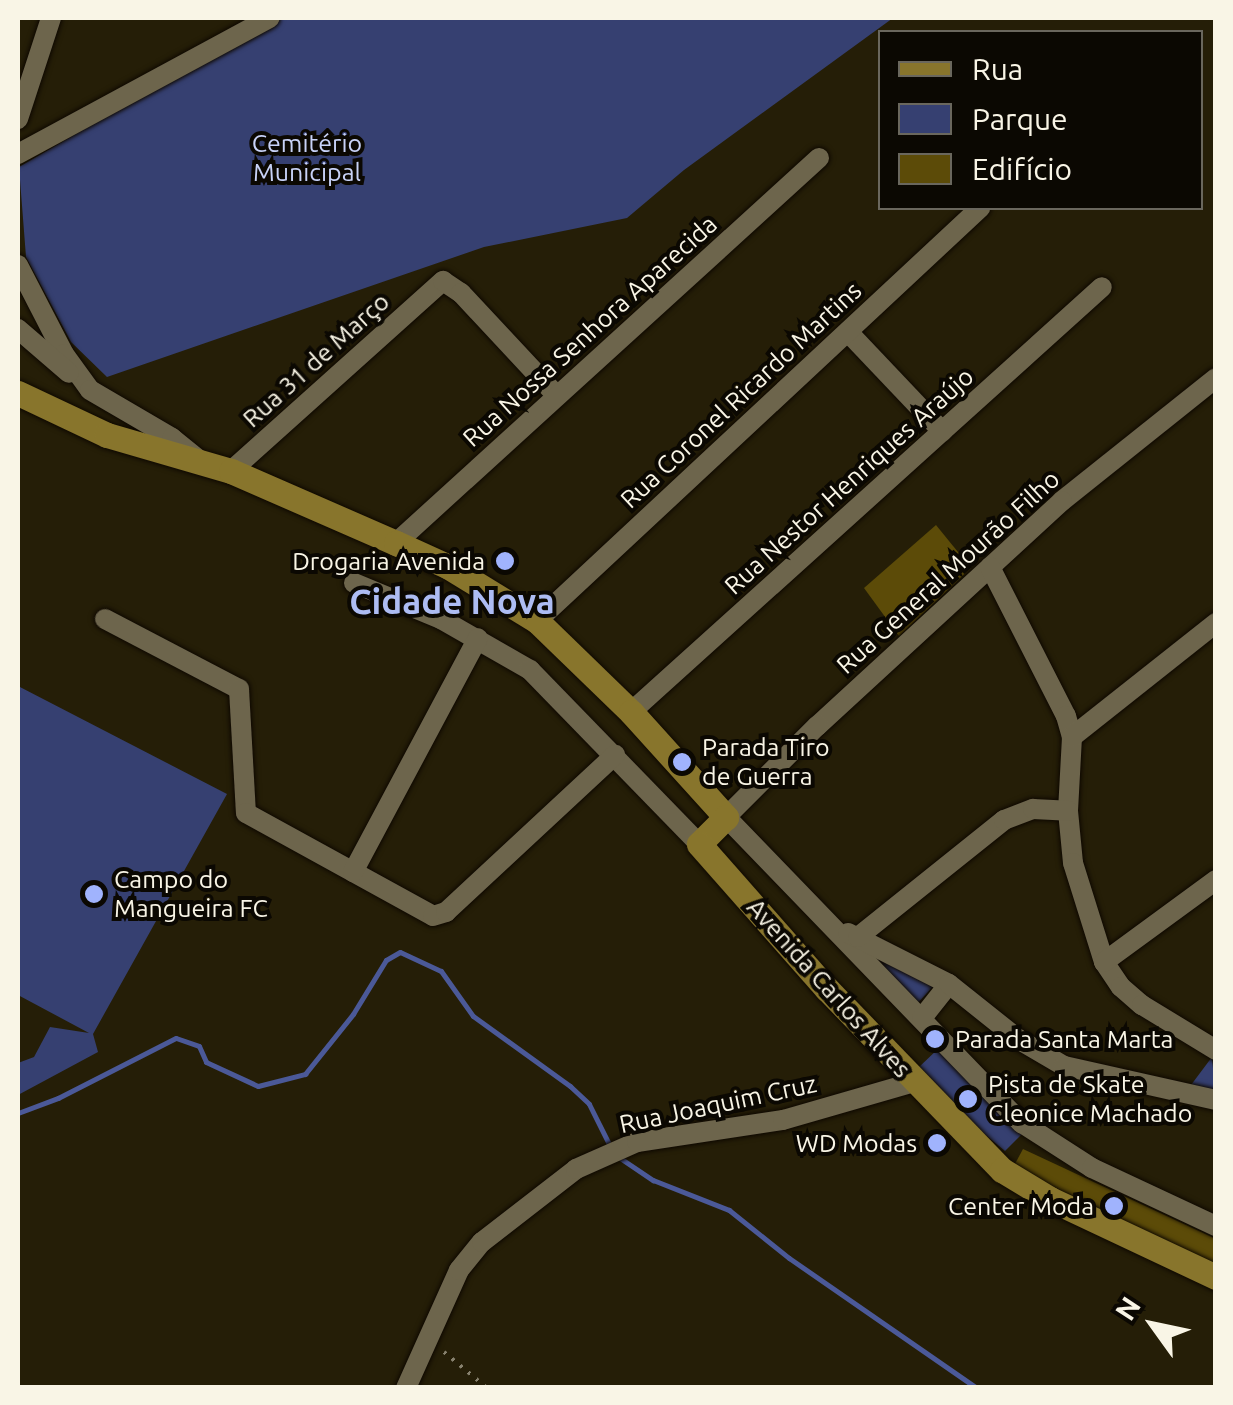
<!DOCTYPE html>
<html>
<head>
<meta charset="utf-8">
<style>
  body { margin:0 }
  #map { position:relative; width:1233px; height:1405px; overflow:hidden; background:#251e07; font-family:Ubuntu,sans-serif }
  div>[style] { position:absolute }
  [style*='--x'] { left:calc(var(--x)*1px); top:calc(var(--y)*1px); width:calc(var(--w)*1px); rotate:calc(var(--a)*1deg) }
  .green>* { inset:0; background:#364071 }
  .stream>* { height:5px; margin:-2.5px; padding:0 2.5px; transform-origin:2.5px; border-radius:2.5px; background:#4b5998 }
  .building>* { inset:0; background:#5c4b08 }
  .path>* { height:4px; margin-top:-2px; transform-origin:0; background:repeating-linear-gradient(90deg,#87816e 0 2.5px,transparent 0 10.5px) }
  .roads { filter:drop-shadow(0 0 2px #0e0800) drop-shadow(0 0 2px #0e0800) }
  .minor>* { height:20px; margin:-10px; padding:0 10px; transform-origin:10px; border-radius:10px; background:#6d654c }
  .major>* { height:25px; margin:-12.5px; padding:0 12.5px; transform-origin:12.5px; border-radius:12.5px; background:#88752c }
  .dots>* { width:28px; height:28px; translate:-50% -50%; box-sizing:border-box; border:5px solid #0b0802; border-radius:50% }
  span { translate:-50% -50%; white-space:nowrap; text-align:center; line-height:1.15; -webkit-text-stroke:8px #0b0802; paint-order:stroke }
  .park-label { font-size:25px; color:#c8d2f7 }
  .street-label { font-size:25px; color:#f9f5e6 }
  .poi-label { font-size:25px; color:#f9f5e6 }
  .right { translate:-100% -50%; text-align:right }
  .left { translate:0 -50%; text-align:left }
  .district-label { font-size:35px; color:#adbcf3; font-weight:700 }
  .frame { position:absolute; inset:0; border:20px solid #f9f5e6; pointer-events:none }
  .legend { position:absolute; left:878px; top:30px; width:325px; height:180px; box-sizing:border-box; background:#0b0802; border:2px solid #6a675d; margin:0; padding:12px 18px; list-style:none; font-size:30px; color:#f9f5e6 }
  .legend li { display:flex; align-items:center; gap:20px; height:50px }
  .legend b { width:50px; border:2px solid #6a675d }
  .north { position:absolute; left:1103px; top:1275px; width:100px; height:100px; -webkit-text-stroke:8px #0b0802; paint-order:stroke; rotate:303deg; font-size:28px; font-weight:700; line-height:40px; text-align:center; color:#f9f5e6 }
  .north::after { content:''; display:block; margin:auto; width:35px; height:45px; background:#f9f5e6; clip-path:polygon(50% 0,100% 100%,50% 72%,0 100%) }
</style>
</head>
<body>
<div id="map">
  <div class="green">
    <i style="clip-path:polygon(276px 18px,893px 18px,684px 170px,627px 218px,484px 247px,107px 377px,71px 342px,26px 257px,19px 167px)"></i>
    <i style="clip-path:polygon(18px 686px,227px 794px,93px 1034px,98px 1052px,18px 1095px,18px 1063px,34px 1057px,50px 1027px,89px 1033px,18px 995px)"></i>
    <i style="clip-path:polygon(860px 944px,937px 982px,917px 1004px)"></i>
    <i style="clip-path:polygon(940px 1047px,1026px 1130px,1005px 1151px,953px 1108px,917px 1069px)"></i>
    <i style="clip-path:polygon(1212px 1057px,1215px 1091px,1191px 1085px)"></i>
  </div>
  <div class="stream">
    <i style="--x:18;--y:1113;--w:43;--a:-20.6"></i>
    <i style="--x:58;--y:1098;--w:132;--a:-27"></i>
    <i style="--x:176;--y:1038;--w:24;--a:19"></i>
    <i style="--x:199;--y:1046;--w:17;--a:66"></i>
    <i style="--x:206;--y:1062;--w:57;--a:24.8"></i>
    <i style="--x:258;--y:1086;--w:49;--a:-14.3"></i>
    <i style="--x:305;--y:1074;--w:77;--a:-51.3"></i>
    <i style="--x:353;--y:1014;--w:63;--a:-58.6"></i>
    <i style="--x:386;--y:960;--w:16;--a:-30"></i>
    <i style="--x:400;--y:952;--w:45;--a:24.9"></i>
    <i style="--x:441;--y:971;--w:55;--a:54.6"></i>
    <i style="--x:473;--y:1016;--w:120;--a:35.8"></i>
    <i style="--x:570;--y:1086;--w:26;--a:43"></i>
    <i style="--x:589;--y:1104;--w:47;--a:63.4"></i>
    <i style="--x:620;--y:1158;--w:40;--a:34"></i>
    <i style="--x:653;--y:1180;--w:82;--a:21.5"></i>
    <i style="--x:729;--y:1210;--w:77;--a:38.7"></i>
    <i style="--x:789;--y:1258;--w:229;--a:34.7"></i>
  </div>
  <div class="building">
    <i style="clip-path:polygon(936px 525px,971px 568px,899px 636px,864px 588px)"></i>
    <i style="clip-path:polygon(1023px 1149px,1216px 1239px,1216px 1266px,1010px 1173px)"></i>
  </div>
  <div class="path">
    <i style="--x:444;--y:1352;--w:56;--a:39.9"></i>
  </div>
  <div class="roads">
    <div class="minor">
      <i style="--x:18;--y:119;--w:106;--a:-71.9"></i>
      <i style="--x:18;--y:154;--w:286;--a:-28.4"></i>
      <i style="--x:18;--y:265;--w:100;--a:62.7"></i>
      <i style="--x:64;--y:354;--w:44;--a:54.2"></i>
      <i style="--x:90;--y:390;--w:95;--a:30.3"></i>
      <i style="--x:172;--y:438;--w:33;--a:39"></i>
      <i style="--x:18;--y:329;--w:67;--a:40.8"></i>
      <i style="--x:848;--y:332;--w:137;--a:46.5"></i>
      <i style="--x:1216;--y:378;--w:197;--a:141.4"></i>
      <i style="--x:1062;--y:501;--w:333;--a:137.4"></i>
      <i style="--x:817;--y:726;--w:129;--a:135"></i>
      <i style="--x:726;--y:817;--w:426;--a:46"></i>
      <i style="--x:1022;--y:1123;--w:83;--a:32.7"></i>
      <i style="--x:1092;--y:1168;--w:137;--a:25.1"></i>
      <i style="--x:231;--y:471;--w:285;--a:-41.9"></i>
      <i style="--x:443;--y:281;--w:22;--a:34"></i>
      <i style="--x:461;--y:293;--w:139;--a:47"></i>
      <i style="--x:396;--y:543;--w:572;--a:-42.31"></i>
      <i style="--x:990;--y:567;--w:167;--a:63"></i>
      <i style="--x:1066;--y:716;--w:22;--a:74"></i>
      <i style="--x:1072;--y:737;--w:74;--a:93.1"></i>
      <i style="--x:1068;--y:811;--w:52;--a:84.5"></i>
      <i style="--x:1073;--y:863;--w:104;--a:72.6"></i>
      <i style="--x:1104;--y:962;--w:30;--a:56"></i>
      <i style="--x:1121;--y:987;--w:28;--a:41"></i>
      <i style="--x:1142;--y:1005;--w:87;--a:31.3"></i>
      <i style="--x:354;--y:583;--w:94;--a:22.5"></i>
      <i style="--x:441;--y:619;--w:103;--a:29.8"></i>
      <i style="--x:530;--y:670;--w:243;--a:45.8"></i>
      <i style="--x:105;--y:619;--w:151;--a:27.6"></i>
      <i style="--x:239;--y:689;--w:124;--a:86.8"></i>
      <i style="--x:246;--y:813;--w:213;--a:28.8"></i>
      <i style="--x:433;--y:916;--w:14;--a:-17"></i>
      <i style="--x:446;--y:912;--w:231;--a:-42.9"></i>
      <i style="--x:537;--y:621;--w:606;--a:-42.99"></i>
      <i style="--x:631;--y:712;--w:634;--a:-42.06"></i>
      <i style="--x:1072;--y:737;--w:184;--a:-38.4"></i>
      <i style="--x:353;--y:872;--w:265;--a:-61.9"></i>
      <i style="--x:848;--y:933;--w:113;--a:26.8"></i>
      <i style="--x:858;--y:937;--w:187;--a:-38.7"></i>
      <i style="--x:1004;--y:820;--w:31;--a:-21"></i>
      <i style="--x:1033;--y:809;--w:35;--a:3"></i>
      <i style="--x:1104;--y:962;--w:139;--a:-36.2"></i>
      <i style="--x:922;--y:1018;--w:43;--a:-51.5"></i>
      <i style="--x:949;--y:984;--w:88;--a:38.6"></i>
      <i style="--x:1018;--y:1039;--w:53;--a:30.4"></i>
      <i style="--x:1064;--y:1066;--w:156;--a:12.6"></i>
      <i style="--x:406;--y:1388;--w:129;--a:-65.8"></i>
      <i style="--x:459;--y:1270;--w:36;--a:-51"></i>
      <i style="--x:482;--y:1242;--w:119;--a:-37.8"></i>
      <i style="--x:576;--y:1169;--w:67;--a:-23.9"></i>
      <i style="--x:637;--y:1142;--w:148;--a:-8.6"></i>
      <i style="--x:783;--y:1120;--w:137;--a:-16.1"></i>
    </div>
    <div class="major">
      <i style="--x:18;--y:393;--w:98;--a:25.3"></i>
      <i style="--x:107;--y:435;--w:129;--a:16.2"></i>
      <i style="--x:231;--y:471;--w:180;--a:23.6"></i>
      <i style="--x:396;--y:543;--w:58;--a:24.4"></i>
      <i style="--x:449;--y:567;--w:103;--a:31.5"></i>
      <i style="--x:537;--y:621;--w:131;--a:44.1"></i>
      <i style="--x:631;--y:712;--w:142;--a:47.9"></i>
      <i style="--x:726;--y:817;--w:38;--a:135"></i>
      <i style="--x:699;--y:844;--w:193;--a:48.6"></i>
      <i style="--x:827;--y:989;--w:252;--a:46"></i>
      <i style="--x:1002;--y:1170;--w:56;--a:31.1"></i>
      <i style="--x:1050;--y:1199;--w:183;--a:25.2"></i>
    </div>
  </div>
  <div class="dots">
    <i style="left:505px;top:561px;background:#a0b3fd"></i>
    <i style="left:682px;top:762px;background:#a0b3fd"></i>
    <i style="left:94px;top:894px;background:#a0b3fd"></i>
    <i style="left:935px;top:1039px;background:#a0b3fd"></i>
    <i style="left:968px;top:1099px;background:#a0b3fd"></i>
    <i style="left:937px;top:1143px;background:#a0b3fd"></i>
    <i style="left:1114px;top:1206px;background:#a0b3fd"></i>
  </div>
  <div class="park-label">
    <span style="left:307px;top:158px">Cemitério<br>Municipal</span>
  </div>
  <div class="street-label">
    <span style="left:590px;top:331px;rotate:-42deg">Rua Nossa Senhora Aparecida</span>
    <span style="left:316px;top:360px;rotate:-42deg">Rua 31 de Março</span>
    <span style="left:741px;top:395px;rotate:-43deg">Rua Coronel Ricardo Martins</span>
    <span style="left:849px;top:481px;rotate:-42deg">Rua Nestor Henriques Araújo</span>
    <span style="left:948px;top:572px;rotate:-42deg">Rua General Mourão Filho</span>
    <span style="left:829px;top:988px;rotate:48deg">Avenida Carlos Alves</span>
    <span style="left:718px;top:1104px;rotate:-12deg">Rua Joaquim Cruz</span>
  </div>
  <div class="poi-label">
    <span class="right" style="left:485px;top:561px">Drogaria Avenida</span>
    <span class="left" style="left:702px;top:762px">Parada Tiro<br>de Guerra</span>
    <span class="left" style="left:114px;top:894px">Campo do<br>Mangueira FC</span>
    <span class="left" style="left:955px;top:1039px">Parada Santa Marta</span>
    <span class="left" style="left:988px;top:1099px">Pista de Skate<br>Cleonice Machado</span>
    <span class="right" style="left:917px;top:1143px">WD Modas</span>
    <span class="right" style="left:1094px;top:1206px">Center Moda</span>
  </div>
  <div class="district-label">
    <span style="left:452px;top:601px">Cidade Nova</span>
  </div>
  <div class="frame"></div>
  <ul class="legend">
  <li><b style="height:12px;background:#88752c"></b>Rua</li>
  <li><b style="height:28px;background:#364071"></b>Parque</li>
  <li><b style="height:28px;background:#5c4b08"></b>Edifício</li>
  </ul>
  <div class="north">N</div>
</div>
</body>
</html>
